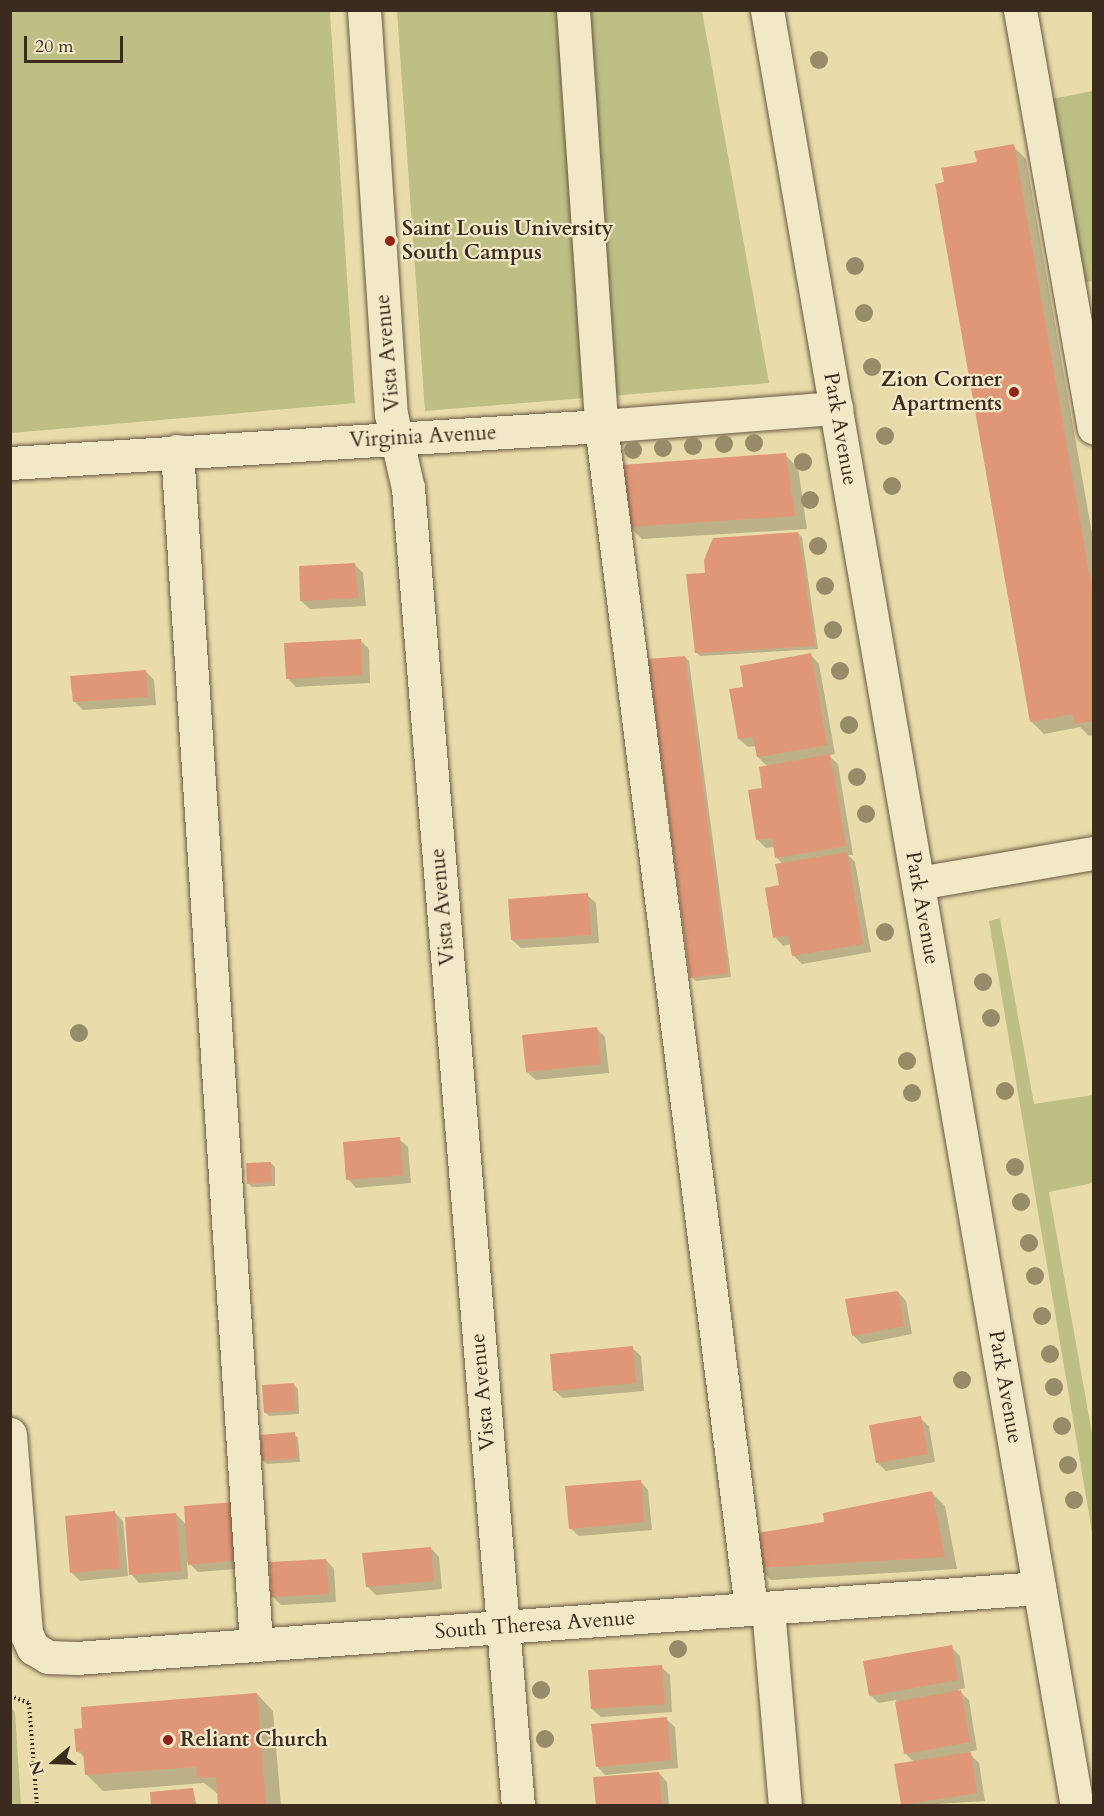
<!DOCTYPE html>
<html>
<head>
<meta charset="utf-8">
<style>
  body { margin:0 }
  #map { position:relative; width:1104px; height:1816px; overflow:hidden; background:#eadcaa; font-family:Cardo,serif }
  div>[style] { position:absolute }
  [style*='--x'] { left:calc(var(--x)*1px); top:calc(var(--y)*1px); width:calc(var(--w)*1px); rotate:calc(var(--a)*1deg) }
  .green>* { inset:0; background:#bdbf84 }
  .shadow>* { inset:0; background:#0003 }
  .building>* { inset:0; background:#e09777 }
  .path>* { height:4px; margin-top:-2px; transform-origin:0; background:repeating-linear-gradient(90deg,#3b2b1f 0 1.5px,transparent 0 4.5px) }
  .roads { filter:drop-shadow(0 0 2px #675742) drop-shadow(0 0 2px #675742) }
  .minor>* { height:33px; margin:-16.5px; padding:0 16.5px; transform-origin:16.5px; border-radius:16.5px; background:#f1e8c8 }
  .trees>* { width:18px; height:18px; margin:-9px; border-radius:50%; background:#988b69 }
  .dots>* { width:16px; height:16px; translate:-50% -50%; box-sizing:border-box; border:3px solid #f1e8c8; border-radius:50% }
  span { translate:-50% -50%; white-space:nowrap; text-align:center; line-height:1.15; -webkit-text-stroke:4.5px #f1e8c8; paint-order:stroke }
  .poi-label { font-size:21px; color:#3b2b1f; font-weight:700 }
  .left { translate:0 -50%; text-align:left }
  .right { translate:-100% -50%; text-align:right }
  .street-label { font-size:21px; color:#3b2b1f }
  .frame { position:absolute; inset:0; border:12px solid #3b2b1f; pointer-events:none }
  .north { position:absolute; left:24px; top:1732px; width:60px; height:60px; -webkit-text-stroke:4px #f1e8c8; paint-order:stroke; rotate:251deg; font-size:16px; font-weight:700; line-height:24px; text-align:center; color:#3b2b1f }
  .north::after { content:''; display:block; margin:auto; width:21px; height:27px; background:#3b2b1f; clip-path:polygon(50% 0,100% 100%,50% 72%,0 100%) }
  .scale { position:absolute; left:24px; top:36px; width:99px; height:27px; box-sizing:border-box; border:3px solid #3b2b1f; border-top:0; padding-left:8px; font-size:18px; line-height:21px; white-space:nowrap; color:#3b2b1f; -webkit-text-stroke:4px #f1e8c8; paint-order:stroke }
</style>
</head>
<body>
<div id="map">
  <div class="green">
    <i style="clip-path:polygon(11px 10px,330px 11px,355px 403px,11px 433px)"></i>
    <i style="clip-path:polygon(397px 11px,702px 11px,769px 383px,425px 411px)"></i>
    <i style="clip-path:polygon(1093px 91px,1093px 281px,1078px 284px,1046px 100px)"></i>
    <i style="clip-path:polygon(1000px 918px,1034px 1104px,1093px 1095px,1093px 1183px,1049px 1192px,1093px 1439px,1093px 1538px,989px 921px)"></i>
    <i style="clip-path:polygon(11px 1707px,15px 1712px,21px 1805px,11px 1805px)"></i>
  </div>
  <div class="shadow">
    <i style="clip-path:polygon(1013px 146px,1026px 159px,1094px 545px,1094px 735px,1089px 736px,1080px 727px,1044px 734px,1031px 721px,978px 163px)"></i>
    <i style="clip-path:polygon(785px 455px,798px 468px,807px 529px,642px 539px,629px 526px)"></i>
    <i style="clip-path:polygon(798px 533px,802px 537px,818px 649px,700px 656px,696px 652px,706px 574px)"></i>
    <i style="clip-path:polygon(355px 565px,363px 573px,366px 606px,310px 609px,301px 601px)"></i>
    <i style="clip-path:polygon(360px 640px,369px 649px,370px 683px,296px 687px,287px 678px)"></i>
    <i style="clip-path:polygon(811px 655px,819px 664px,835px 754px,828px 755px,838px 764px,853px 855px,848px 855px,855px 862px,871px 952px,802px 964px,793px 955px,791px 944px,783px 946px,775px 937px,783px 864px,777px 858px,775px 847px,766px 848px,758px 840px,768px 767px,758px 757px,756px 746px,748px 747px,739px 739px,745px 688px)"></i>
    <i style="clip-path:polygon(685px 657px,689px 661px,731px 977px,696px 981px,692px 977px,649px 661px)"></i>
    <i style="clip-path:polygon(146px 672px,154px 680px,156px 705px,83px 710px,74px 701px)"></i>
    <i style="clip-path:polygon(587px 895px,596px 903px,599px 943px,521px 948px,512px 940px)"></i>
    <i style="clip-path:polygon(597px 1029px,605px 1037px,609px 1073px,536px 1080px,527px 1072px)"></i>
    <i style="clip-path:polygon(399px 1139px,408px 1147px,411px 1183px,356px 1188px,348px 1179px)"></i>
    <i style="clip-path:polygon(271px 1163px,275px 1167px,275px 1186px,252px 1187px,248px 1183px)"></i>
    <i style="clip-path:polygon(898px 1292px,906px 1301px,912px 1334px,862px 1344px,853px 1335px)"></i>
    <i style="clip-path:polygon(632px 1348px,641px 1356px,644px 1391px,563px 1398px,554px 1390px)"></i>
    <i style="clip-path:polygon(294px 1385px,298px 1389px,299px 1414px,269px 1416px,265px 1412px)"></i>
    <i style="clip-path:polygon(920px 1418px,929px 1426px,935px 1462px,886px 1471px,877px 1462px)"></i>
    <i style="clip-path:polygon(294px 1434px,298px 1438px,300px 1462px,267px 1464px,263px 1460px)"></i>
    <i style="clip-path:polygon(640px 1481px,648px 1490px,652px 1530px,579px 1536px,570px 1528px)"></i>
    <i style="clip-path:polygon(932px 1493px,945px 1506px,957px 1569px,771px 1580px,758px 1567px,826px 1523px)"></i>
    <i style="clip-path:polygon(114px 1512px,123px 1521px,128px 1576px,80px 1581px,71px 1572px)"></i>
    <i style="clip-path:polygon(176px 1514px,187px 1526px,248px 1568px,198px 1572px,187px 1561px,188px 1579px,139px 1583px,131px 1574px)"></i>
    <i style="clip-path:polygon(431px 1548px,439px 1557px,442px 1589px,376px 1595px,367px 1586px)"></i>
    <i style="clip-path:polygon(326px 1560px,334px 1569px,336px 1602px,281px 1605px,272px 1596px)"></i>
    <i style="clip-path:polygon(951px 1647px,960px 1656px,965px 1688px,958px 1690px,969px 1700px,977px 1750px,968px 1752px,979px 1763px,985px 1801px,904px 1806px,915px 1763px,905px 1753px,896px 1700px,879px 1703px,870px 1695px)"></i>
    <i style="clip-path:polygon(661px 1667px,670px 1675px,672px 1712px,601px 1717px,592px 1709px)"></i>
    <i style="clip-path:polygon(257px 1694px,273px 1711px,281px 1806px,219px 1806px,218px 1794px,204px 1783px,103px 1791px,87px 1775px,86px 1759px,78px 1751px)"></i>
    <i style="clip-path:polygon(666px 1719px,675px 1727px,678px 1768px,605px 1775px,597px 1766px)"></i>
    <i style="clip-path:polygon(659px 1773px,667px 1782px,669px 1806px,598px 1806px)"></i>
    <i style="clip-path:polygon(193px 1790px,197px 1806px,153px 1806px)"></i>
  </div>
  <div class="building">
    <i style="clip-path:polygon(1014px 144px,1094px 601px,1094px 721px,1075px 724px,1073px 714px,1030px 722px,935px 184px,944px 182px,941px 168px,977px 162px,974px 151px)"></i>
    <i style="clip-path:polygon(786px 453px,795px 516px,628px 527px,621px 465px)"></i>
    <i style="clip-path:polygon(798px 532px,815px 646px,695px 653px,686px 574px,705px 573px,704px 560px,713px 538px)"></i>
    <i style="clip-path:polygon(355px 563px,358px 598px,300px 601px,299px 566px)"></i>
    <i style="clip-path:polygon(361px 639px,362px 675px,286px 679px,284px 643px)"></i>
    <i style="clip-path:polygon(811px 653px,827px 745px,757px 757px,753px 737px,738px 739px,729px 689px,743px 687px,740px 666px)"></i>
    <i style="clip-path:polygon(685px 656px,728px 973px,690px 978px,648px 659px)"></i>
    <i style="clip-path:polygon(146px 670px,148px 697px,73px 702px,70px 676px)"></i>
    <i style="clip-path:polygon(830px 754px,846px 846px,775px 858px,772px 838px,756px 840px,748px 790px,762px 788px,759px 767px)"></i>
    <i style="clip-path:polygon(847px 852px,863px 944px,792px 956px,788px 935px,773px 938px,765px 888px,779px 885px,775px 864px)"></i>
    <i style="clip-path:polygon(588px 893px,591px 935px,511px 940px,508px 899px)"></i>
    <i style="clip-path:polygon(597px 1027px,601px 1064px,526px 1072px,522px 1035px)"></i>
    <i style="clip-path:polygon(400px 1137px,403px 1175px,346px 1180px,343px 1142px)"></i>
    <i style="clip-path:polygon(271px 1162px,272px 1182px,247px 1184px,246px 1163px)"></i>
    <i style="clip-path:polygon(898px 1291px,904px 1326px,852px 1336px,845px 1299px)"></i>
    <i style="clip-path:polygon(633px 1346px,636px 1383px,553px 1391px,550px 1354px)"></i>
    <i style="clip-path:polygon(294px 1383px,296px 1410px,264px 1413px,262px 1385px)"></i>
    <i style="clip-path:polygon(921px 1416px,928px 1454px,876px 1463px,869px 1425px)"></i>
    <i style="clip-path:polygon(295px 1432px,297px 1458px,262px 1461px,260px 1435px)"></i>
    <i style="clip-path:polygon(641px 1480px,644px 1522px,569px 1529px,565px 1486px)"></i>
    <i style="clip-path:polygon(932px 1491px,945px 1557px,757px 1568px,752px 1534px,824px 1522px,823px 1513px)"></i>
    <i style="clip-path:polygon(235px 1502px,240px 1560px,188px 1565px,184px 1506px)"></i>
    <i style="clip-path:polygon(115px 1511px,120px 1568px,70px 1573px,65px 1516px)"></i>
    <i style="clip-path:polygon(176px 1513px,181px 1571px,129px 1575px,125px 1517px)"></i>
    <i style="clip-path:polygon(431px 1547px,434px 1581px,366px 1587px,362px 1553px)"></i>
    <i style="clip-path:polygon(326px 1559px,329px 1594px,271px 1597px,269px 1562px)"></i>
    <i style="clip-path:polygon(952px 1645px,958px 1680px,869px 1696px,863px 1661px)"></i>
    <i style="clip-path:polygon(662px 1665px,665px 1704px,591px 1709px,588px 1670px)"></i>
    <i style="clip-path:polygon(961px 1690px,970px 1742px,904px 1754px,895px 1702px)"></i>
    <i style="clip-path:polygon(257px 1693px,266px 1806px,218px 1806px,216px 1777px,197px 1778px,196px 1767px,85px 1775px,83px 1751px,76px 1752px,74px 1729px,82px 1728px,81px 1707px)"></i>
    <i style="clip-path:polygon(667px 1717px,671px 1760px,596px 1767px,591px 1724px)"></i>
    <i style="clip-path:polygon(971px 1752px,977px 1793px,901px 1805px,894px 1764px)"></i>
    <i style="clip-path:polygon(659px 1772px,662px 1806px,596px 1806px,593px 1777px)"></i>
    <i style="clip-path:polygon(193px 1788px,194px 1806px,151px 1806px,150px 1792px)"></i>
  </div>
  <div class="path">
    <i style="--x:10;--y:1696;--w:20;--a:20"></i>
    <i style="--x:29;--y:1703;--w:103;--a:85.6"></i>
  </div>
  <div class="roads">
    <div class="minor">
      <i style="--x:364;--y:10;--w:405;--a:86.2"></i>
      <i style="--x:391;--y:414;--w:76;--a:77.1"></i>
      <i style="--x:408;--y:488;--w:1323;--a:85.23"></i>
      <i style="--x:573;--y:10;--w:417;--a:86.1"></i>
      <i style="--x:601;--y:426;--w:1192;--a:82.77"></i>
      <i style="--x:767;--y:10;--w:1823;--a:80.21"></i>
      <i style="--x:1020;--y:10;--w:424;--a:80"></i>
      <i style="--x:177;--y:451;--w:1197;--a:86.21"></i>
      <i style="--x:10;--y:463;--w:592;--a:-3.58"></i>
      <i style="--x:601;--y:426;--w:236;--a:-4.4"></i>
      <i style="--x:918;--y:883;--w:179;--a:-9.7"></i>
      <i style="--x:10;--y:1434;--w:200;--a:85.4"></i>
      <i style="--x:26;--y:1633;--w:17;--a:65"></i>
      <i style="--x:33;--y:1648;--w:17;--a:31"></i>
      <i style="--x:48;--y:1657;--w:28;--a:2"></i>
      <i style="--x:76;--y:1658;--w:966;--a:-4.16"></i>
      <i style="--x:768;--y:1608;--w:199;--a:85.1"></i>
    </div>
  </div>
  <div class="trees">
    <i style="left:819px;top:60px"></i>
    <i style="left:855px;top:266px"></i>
    <i style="left:864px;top:313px"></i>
    <i style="left:872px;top:367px"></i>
    <i style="left:885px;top:436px"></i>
    <i style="left:754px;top:443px"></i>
    <i style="left:724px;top:444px"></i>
    <i style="left:693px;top:446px"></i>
    <i style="left:663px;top:448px"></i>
    <i style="left:633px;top:450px"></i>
    <i style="left:803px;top:462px"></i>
    <i style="left:892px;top:486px"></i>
    <i style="left:810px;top:500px"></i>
    <i style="left:818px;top:546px"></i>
    <i style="left:825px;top:586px"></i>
    <i style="left:833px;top:630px"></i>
    <i style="left:840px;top:671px"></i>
    <i style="left:849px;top:725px"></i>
    <i style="left:857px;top:777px"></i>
    <i style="left:866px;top:814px"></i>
    <i style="left:885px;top:932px"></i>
    <i style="left:983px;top:982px"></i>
    <i style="left:991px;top:1018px"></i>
    <i style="left:79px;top:1033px"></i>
    <i style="left:907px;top:1061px"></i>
    <i style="left:1005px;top:1091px"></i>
    <i style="left:912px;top:1093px"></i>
    <i style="left:1015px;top:1167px"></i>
    <i style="left:1021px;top:1202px"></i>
    <i style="left:1029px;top:1243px"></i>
    <i style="left:1035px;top:1276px"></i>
    <i style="left:1042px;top:1316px"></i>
    <i style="left:1050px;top:1354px"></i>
    <i style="left:962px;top:1380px"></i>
    <i style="left:1054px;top:1387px"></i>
    <i style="left:1062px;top:1426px"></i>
    <i style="left:1068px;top:1465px"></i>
    <i style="left:1074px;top:1500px"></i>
    <i style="left:678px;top:1649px"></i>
    <i style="left:541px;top:1690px"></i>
    <i style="left:545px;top:1739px"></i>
  </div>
  <div class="dots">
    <i style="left:390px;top:241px;background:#8f2418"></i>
    <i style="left:1014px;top:392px;background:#8f2418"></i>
    <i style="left:168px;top:1740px;background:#8f2418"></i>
  </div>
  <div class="poi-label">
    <span class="left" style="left:402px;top:241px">Saint Louis University<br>South Campus</span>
    <span class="right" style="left:1002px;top:392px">Zion Corner<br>Apartments</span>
    <span class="left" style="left:180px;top:1740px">Reliant Church</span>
  </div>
  <div class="street-label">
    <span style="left:388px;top:353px;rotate:-95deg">Vista Avenue</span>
    <span style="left:840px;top:429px;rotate:80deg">Park Avenue</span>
    <span style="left:423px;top:437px;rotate:-3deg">Virginia Avenue</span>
    <span style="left:443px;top:907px;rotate:-95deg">Vista Avenue</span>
    <span style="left:922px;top:908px;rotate:80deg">Park Avenue</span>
    <span style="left:1005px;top:1387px;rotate:80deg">Park Avenue</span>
    <span style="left:483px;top:1392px;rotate:-95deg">Vista Avenue</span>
    <span style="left:535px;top:1625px;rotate:-4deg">South Theresa Avenue</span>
  </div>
  <div class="frame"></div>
  <div class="north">N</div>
  <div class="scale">20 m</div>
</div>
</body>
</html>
